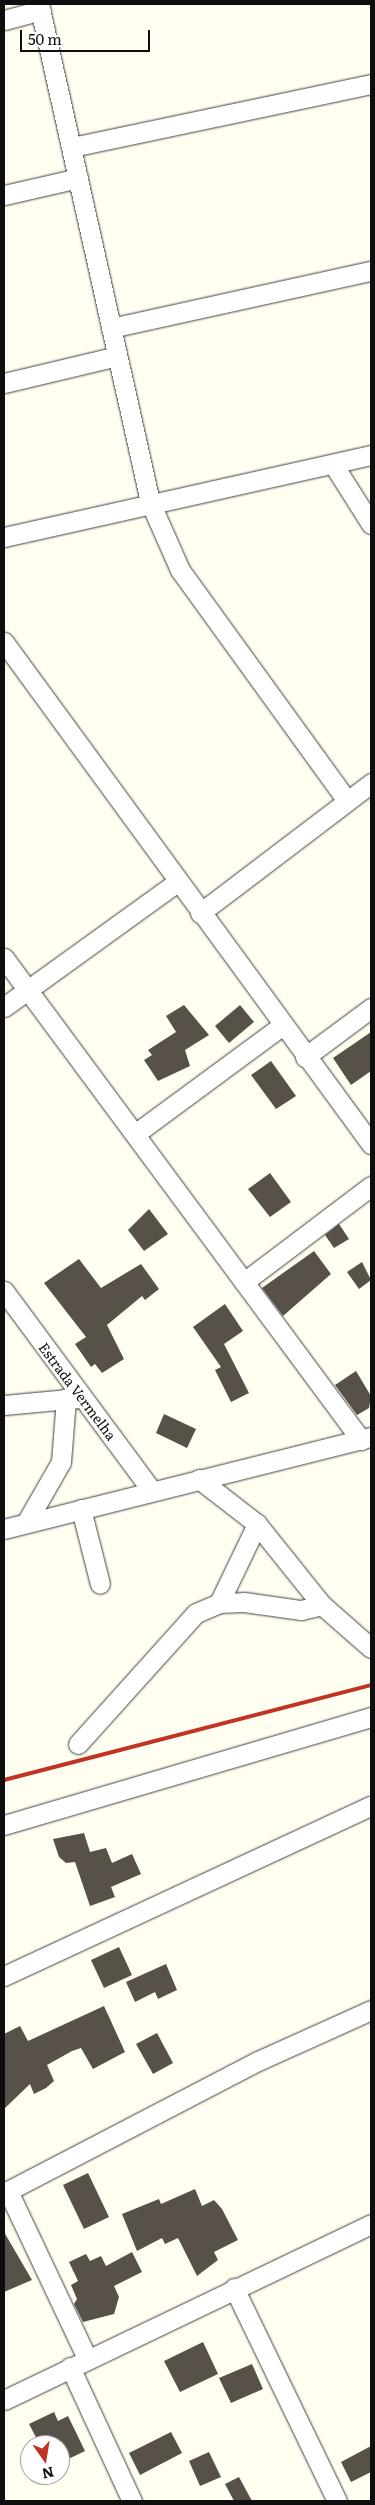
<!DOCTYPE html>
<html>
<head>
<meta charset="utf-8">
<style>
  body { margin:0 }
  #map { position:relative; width:375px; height:2505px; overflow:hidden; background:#fffef0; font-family:Literata,serif }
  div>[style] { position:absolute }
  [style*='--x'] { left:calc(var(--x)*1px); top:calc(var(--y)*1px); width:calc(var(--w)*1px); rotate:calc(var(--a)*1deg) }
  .building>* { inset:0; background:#57514a }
  .roads { filter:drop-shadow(0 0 1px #414141) drop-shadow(0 0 1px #414141) }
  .minor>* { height:19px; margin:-9.5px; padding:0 9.5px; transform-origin:9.5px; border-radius:9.5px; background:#fff }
  .rail>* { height:4px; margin:-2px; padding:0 2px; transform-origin:2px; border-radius:2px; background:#c13424 }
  span { translate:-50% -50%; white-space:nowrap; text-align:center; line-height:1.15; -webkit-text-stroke:5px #fff; paint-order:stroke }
  .street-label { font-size:14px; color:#0e0e0e }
  .frame { position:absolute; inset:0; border:5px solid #0e0e0e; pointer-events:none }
  .north { position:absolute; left:20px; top:2435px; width:50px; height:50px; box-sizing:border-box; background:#fff; border:1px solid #9f9f9f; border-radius:50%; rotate:167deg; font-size:14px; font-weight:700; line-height:20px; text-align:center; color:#0e0e0e }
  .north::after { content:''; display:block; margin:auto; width:18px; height:22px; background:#c13424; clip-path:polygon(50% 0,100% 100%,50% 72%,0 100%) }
  .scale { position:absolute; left:20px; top:30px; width:130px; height:22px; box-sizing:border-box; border:2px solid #0e0e0e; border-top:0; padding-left:6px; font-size:15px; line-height:18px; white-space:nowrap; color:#0e0e0e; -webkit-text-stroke:4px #fff; paint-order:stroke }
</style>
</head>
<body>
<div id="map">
  <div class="building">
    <i style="clip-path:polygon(184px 1005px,209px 1035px,185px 1050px,190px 1066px,158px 1081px,144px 1060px,152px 1055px,148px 1050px,176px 1032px,166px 1016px)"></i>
    <i style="clip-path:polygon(240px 1005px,254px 1022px,229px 1043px,215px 1026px)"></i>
    <i style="clip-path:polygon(371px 1032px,371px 1071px,351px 1085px,333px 1058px)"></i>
    <i style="clip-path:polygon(271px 1061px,296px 1096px,276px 1109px,251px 1075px)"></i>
    <i style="clip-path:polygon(270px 1173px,291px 1202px,270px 1217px,248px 1189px)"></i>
    <i style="clip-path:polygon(149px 1209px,168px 1234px,144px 1251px,128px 1230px)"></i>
    <i style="clip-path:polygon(339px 1224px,349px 1239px,334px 1248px,325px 1235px)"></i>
    <i style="clip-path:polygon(314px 1251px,331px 1274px,283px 1316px,262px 1288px)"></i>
    <i style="clip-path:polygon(79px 1259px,101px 1288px,141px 1264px,159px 1289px,145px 1300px,142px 1296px,107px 1325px,124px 1359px,102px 1373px,95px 1364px,91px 1367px,75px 1344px,86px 1337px,44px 1283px)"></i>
    <i style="clip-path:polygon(362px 1262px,371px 1280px,359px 1289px,347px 1272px)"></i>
    <i style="clip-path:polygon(225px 1304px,243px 1331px,224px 1344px,249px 1393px,231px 1402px,215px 1370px,221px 1367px,193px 1327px)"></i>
    <i style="clip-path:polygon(356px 1371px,371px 1396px,369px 1408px,357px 1415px,335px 1385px)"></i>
    <i style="clip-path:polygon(164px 1414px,196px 1429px,187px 1448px,156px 1433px)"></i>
    <i style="clip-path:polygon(84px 1833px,90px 1852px,106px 1848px,112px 1863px,132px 1854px,141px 1874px,111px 1887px,115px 1897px,90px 1906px,75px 1862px,66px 1863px,59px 1857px,53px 1839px)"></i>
    <i style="clip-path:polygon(119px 1947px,132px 1975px,104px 1988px,91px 1960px)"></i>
    <i style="clip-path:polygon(166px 1964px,177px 1990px,158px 1999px,155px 1992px,135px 2002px,126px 1982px)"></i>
    <i style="clip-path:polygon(104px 2006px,125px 2052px,93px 2069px,81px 2048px,72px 2051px,47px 2065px,54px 2081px,46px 2088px,34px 2094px,30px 2084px,4px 2109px,4px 2034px,20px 2026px,28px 2041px)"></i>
    <i style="clip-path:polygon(157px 2033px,173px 2063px,153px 2074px,136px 2044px)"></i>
    <i style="clip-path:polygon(88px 2173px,109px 2217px,84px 2229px,63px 2185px)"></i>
    <i style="clip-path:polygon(195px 2189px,202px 2206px,214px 2200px,222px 2209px,238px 2240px,214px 2252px,218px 2260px,197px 2276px,178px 2238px,165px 2244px,162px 2238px,137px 2251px,122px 2214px,159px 2199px,161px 2204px)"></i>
    <i style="clip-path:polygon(4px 2232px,32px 2280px,4px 2292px)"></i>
    <i style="clip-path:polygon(132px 2252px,142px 2272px,114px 2286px,119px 2297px,114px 2314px,83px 2322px,74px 2304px,77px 2299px,71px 2285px,78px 2281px,69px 2262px,86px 2254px,90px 2261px,101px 2256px,106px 2266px)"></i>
    <i style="clip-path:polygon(203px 2342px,218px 2374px,180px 2392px,164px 2361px)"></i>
    <i style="clip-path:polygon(252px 2364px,263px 2389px,231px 2403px,219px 2378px)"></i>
    <i style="clip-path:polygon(54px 2412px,58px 2421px,68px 2416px,85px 2451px,60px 2463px,60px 2445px,40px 2445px,29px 2424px)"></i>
    <i style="clip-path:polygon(171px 2432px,182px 2453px,140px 2475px,129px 2453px)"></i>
    <i style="clip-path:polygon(371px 2446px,371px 2472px,351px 2482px,341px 2462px)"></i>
    <i style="clip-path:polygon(209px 2452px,221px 2477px,200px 2486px,189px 2461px)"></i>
    <i style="clip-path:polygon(239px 2477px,252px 2501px,234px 2501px,225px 2484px)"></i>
  </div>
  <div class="roads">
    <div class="minor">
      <i style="--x:39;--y:4;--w:510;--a:77.43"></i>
      <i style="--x:150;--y:502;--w:74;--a:66.2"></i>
      <i style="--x:180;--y:570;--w:285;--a:54.1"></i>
      <i style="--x:4;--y:20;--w:38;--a:-15"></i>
      <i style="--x:72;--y:147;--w:306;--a:-11.9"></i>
      <i style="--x:4;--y:195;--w:76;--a:-12.9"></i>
      <i style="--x:111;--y:328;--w:266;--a:-12.4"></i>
      <i style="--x:4;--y:383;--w:116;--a:-13.4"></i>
      <i style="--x:333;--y:464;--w:71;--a:57.7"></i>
      <i style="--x:4;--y:537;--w:376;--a:-12.6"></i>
      <i style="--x:4;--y:642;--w:622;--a:53.83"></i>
      <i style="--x:200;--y:913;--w:215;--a:-37.2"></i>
      <i style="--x:4;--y:958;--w:600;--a:53.47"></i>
      <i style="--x:4;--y:1007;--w:213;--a:-35.8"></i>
      <i style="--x:305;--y:1057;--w:82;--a:-36.6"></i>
      <i style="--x:135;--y:1134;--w:184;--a:-36.4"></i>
      <i style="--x:244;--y:1282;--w:159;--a:-37.1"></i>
      <i style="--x:4;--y:1291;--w:249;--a:53.5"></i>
      <i style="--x:4;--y:1405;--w:75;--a:-5.3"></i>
      <i style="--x:199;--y:1479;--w:73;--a:37.8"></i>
      <i style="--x:257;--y:1524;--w:104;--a:51.3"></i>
      <i style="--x:322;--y:1605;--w:65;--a:41.3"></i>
      <i style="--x:81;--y:1509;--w:77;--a:75.8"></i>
      <i style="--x:26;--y:1523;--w:70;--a:-60.2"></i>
      <i style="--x:61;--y:1462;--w:64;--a:-85.5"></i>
      <i style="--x:4;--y:1529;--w:378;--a:-14.1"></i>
      <i style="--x:219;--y:1603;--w:88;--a:-64.3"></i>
      <i style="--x:78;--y:1744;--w:176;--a:-48"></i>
      <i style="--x:196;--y:1613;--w:25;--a:-23"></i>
      <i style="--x:219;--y:1603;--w:25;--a:-2"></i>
      <i style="--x:244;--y:1602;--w:58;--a:8"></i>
      <i style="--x:301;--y:1610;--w:22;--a:-13"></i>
      <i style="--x:4;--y:1825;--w:383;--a:-16.4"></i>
      <i style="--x:4;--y:1976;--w:404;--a:-24.9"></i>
      <i style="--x:8;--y:2191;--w:185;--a:64.7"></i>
      <i style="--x:4;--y:2193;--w:286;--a:-27.5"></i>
      <i style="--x:258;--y:2061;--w:124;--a:-24.3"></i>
      <i style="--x:234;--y:2288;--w:237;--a:64.2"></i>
      <i style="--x:70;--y:2367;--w:148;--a:65.2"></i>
      <i style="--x:4;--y:2400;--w:407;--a:-25.6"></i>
    </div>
  </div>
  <div class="rail">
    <i style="--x:4;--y:1780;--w:379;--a:-14.5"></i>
  </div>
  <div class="street-label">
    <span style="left:78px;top:1391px;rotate:53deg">Estrada Vermelha</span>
  </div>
  <div class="frame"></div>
  <div class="north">N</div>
  <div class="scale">50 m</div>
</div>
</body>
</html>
